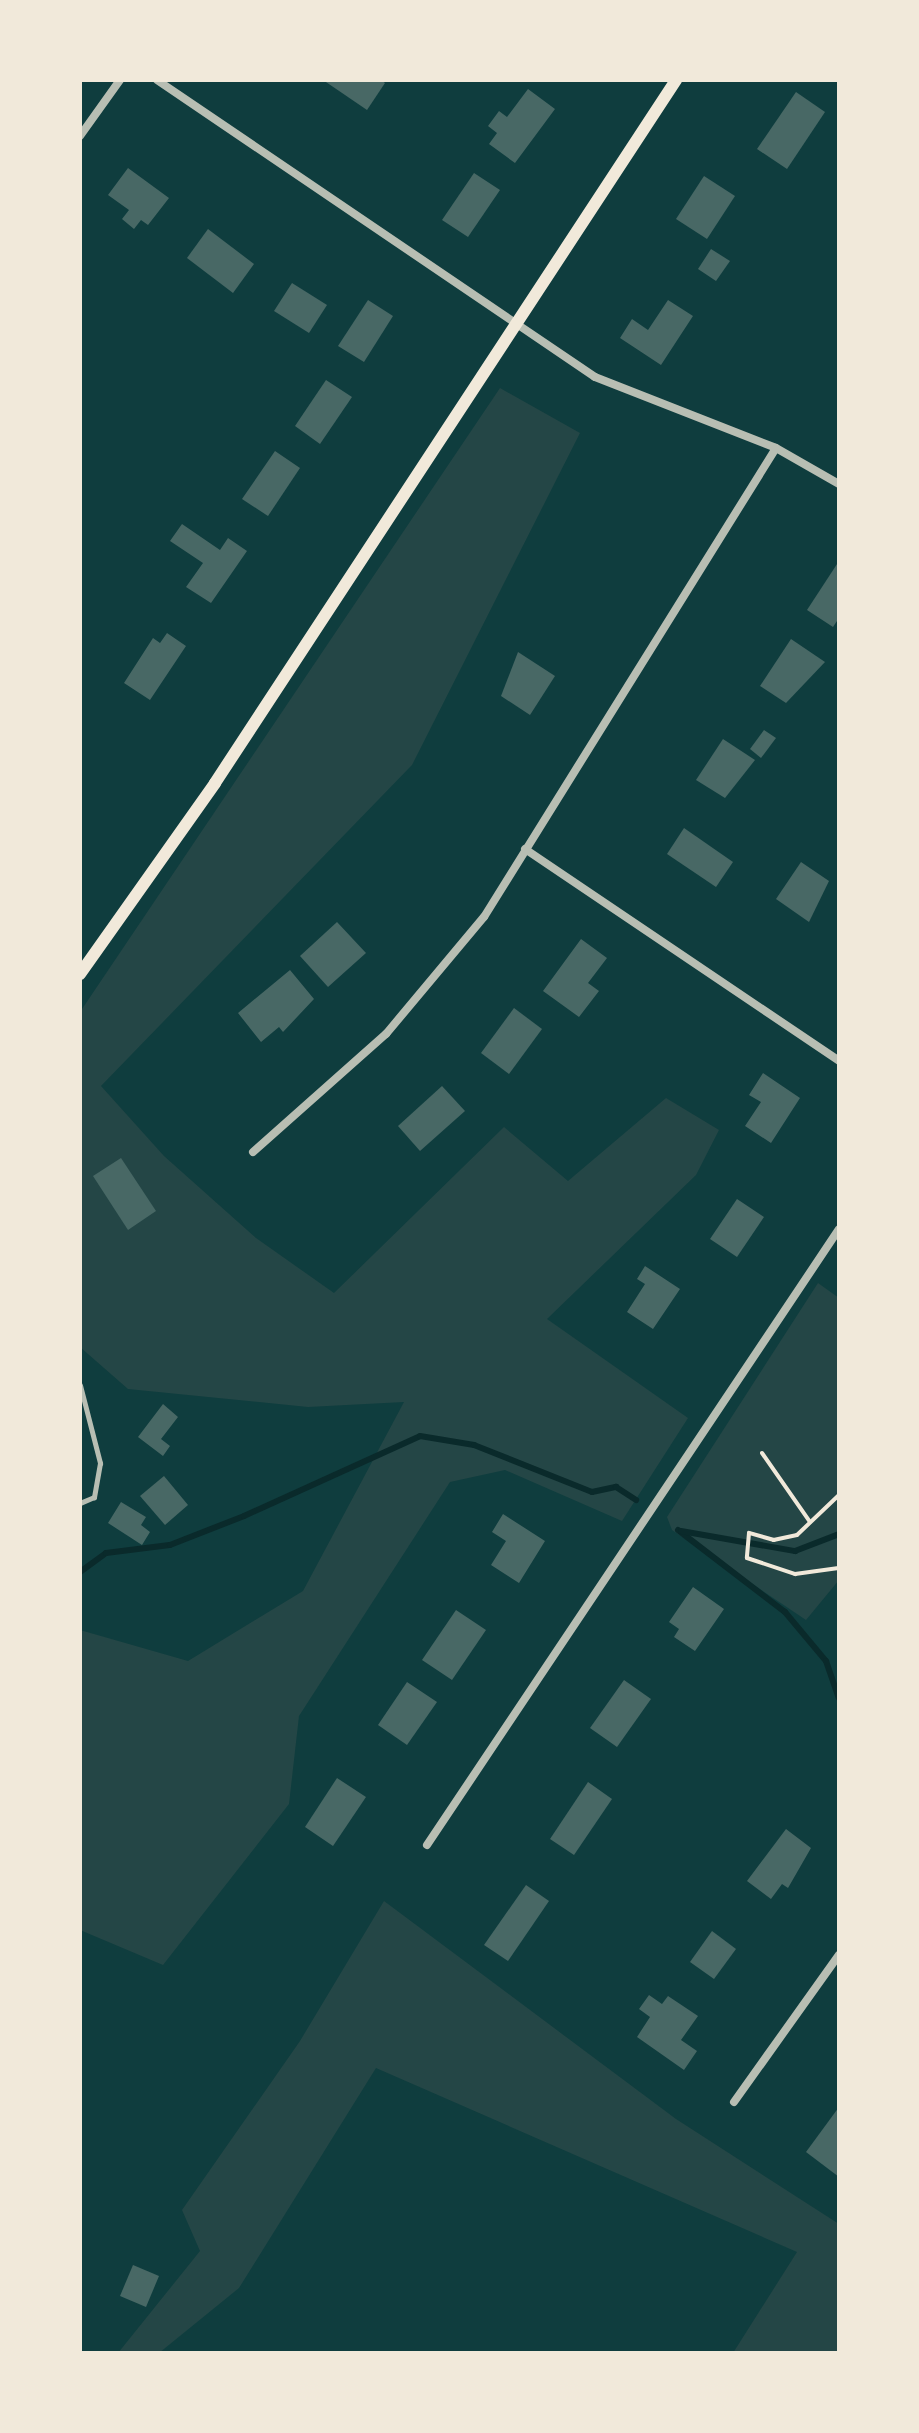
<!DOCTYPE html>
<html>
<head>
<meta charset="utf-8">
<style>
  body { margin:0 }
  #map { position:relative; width:919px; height:2433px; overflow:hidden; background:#0f3d3e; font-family:"Libre Baskerville",serif }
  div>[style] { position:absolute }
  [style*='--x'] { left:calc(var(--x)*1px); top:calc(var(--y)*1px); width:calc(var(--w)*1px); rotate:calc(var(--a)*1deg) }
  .green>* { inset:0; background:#244646 }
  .stream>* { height:6px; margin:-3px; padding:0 3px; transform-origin:3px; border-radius:3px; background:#0a2a2b }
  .building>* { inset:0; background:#486865 }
  .path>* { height:4px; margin:-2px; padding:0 2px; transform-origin:2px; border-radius:2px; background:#f1e9da }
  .service>* { height:5px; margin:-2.5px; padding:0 2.5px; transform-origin:2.5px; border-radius:2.5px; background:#b8beb3 }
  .minor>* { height:8px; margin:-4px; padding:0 4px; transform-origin:4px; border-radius:4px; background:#b8beb3 }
  .secondary>* { height:12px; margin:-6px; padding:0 6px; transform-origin:6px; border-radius:6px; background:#f1e9da }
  span { translate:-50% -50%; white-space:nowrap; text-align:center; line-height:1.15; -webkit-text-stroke:6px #f1e9da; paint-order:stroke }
  .frame { position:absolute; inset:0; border:82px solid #f1e9da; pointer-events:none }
</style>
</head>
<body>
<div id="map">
  <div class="green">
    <i style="clip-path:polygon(500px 388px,580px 433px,412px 765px,101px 1086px,164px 1156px,256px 1238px,334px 1293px,504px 1127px,568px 1181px,666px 1098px,719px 1130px,696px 1175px,547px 1319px,688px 1418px,622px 1521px,505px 1470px,450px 1482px,299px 1716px,289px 1804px,163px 1965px,80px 1930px,80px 1630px,188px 1661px,303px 1591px,404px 1402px,308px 1407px,128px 1389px,80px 1347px,80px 1012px)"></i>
    <i style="clip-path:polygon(818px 1283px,839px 1298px,839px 1580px,806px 1620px,672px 1530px,667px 1517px)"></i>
    <i style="clip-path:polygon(384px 1901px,676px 2119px,839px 2224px,839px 2353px,733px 2353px,797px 2252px,376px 2068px,239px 2288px,159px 2353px,118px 2353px,200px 2251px,182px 2210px,300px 2041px)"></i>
  </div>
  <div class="stream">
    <i style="--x:678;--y:1530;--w:135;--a:37.5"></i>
    <i style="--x:785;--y:1612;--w:64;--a:50.1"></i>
    <i style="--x:826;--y:1661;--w:39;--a:71"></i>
    <i style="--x:681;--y:1531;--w:116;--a:10"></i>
    <i style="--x:795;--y:1551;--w:47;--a:-21.1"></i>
    <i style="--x:80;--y:1572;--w:32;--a:-36"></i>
    <i style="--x:106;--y:1553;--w:64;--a:-7.1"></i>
    <i style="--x:170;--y:1545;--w:79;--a:-21.4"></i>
    <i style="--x:244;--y:1516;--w:193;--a:-24.4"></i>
    <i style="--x:420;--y:1436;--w:55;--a:9.5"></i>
    <i style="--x:474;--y:1445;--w:127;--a:21.7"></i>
    <i style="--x:592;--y:1492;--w:25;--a:-12"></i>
    <i style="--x:616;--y:1487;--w:24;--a:33"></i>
  </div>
  <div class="building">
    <i style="clip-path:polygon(323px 80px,381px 80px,385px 83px,367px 110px)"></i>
    <i style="clip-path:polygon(528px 89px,555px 109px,515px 163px,489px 144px,497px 133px,488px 126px,499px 111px,507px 117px)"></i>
    <i style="clip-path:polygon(796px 92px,825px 112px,787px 169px,757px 149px)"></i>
    <i style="clip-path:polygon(128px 168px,169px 198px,148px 225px,141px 220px,134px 229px,122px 219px,129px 210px,108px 195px)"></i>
    <i style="clip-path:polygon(474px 173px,500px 190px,468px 237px,442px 220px)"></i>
    <i style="clip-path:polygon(704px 176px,735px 196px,707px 239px,676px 219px)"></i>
    <i style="clip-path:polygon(208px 229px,254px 264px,233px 293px,187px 258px)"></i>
    <i style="clip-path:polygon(711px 249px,730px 261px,716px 281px,698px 269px)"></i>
    <i style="clip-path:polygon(292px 283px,327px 305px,309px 333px,274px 311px)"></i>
    <i style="clip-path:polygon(368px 300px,393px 316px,364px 362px,338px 346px)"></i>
    <i style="clip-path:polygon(668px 300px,693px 316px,661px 365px,620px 338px,632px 319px,648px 330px)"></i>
    <i style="clip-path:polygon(326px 380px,352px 397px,320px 444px,295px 426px)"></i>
    <i style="clip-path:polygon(275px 451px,300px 468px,268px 516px,242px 499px)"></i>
    <i style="clip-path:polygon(182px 524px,220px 550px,228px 538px,247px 551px,211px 603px,186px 587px,203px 563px,170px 541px)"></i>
    <i style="clip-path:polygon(839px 561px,839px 618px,833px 627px,807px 610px)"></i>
    <i style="clip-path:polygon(167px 633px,186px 646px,150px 700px,124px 683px,153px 638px,160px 643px)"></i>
    <i style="clip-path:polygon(791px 639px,825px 662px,786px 703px,760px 686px)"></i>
    <i style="clip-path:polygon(518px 652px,555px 676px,530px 715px,501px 696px)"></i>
    <i style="clip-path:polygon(764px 730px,776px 738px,761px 758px,750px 749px)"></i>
    <i style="clip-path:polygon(723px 739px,755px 760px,725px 798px,696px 780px)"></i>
    <i style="clip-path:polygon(684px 828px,733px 862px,716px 887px,667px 854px)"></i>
    <i style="clip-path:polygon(801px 862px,829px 881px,809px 922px,776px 899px)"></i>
    <i style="clip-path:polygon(337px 922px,366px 953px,328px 987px,300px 956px)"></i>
    <i style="clip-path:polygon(581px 939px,607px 958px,588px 983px,599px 991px,579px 1017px,543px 991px)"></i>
    <i style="clip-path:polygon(290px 970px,314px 999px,283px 1032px,279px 1027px,261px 1042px,238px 1013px)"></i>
    <i style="clip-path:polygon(514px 1008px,542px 1029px,509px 1074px,481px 1053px)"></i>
    <i style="clip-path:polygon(763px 1073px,800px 1098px,771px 1143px,745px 1126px,761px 1102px,749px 1095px)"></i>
    <i style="clip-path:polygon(442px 1086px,465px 1111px,420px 1151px,398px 1126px)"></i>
    <i style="clip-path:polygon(121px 1158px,156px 1211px,128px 1230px,93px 1176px)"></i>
    <i style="clip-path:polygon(737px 1199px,764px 1217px,737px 1257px,710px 1239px)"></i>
    <i style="clip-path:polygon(645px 1266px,680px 1289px,653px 1329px,627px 1312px,645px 1284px,637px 1279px)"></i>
    <i style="clip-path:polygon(163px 1404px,178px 1417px,161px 1439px,170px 1446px,163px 1456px,138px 1437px)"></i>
    <i style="clip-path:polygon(164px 1476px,188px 1505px,165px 1525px,140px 1496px)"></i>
    <i style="clip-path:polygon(121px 1502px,146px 1517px,141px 1525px,150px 1532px,142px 1545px,108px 1523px)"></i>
    <i style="clip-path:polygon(503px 1514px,545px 1541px,519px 1583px,491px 1565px,506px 1541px,492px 1532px)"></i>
    <i style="clip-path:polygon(693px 1587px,724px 1609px,695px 1651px,674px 1637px,679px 1629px,669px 1622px)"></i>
    <i style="clip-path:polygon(456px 1610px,486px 1630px,452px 1680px,422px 1660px)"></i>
    <i style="clip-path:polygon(624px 1680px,651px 1699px,617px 1747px,590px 1728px)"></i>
    <i style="clip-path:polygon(407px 1682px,437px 1702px,407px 1745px,378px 1725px)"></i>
    <i style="clip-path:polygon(337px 1778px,366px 1797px,333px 1846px,305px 1827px)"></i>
    <i style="clip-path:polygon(588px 1782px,612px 1799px,574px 1855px,550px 1839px)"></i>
    <i style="clip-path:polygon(786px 1829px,811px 1848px,788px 1888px,782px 1884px,771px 1899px,747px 1881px)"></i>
    <i style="clip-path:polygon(526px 1885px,549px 1901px,508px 1961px,484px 1945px)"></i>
    <i style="clip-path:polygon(712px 1931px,736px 1949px,714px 1979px,690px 1962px)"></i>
    <i style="clip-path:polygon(649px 1995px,662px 2004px,668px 1996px,698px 2016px,681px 2040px,697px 2051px,684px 2070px,637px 2037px,650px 2017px,639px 2009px)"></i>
    <i style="clip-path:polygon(839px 2107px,839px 2177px,806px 2152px)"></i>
    <i style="clip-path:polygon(133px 2265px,159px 2276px,146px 2307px,120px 2296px)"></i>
  </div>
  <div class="path">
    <i style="--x:762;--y:1453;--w:84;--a:55.2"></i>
    <i style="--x:839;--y:1495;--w:58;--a:136.4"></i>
    <i style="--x:797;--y:1535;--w:24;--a:168"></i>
    <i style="--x:774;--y:1540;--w:26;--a:-164"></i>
    <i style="--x:749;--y:1533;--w:25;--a:95"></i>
    <i style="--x:747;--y:1558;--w:51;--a:18.4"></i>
    <i style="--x:795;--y:1574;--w:44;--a:-7.8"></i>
  </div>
  <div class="service">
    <i style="--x:80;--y:1385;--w:81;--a:75.6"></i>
    <i style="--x:100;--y:1463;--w:35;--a:100"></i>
    <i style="--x:94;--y:1497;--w:15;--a:157"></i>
  </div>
  <div class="minor">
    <i style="--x:157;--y:80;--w:529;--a:34.14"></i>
    <i style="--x:595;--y:377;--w:194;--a:21.4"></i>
    <i style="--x:776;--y:448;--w:73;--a:29.7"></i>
    <i style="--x:80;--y:136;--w:69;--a:-54.5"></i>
    <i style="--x:525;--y:849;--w:379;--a:34"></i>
    <i style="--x:253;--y:1152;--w:178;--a:-41.6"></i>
    <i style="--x:386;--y:1034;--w:153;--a:-50.1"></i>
    <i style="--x:484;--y:917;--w:552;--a:-58.09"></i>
    <i style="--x:427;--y:1845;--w:741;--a:-56.22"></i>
    <i style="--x:734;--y:2102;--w:181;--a:-54.5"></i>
  </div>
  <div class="secondary">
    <i style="--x:80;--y:974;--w:234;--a:-54.7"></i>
    <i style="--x:215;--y:783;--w:841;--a:-56.74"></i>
  </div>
  <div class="frame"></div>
</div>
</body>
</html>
